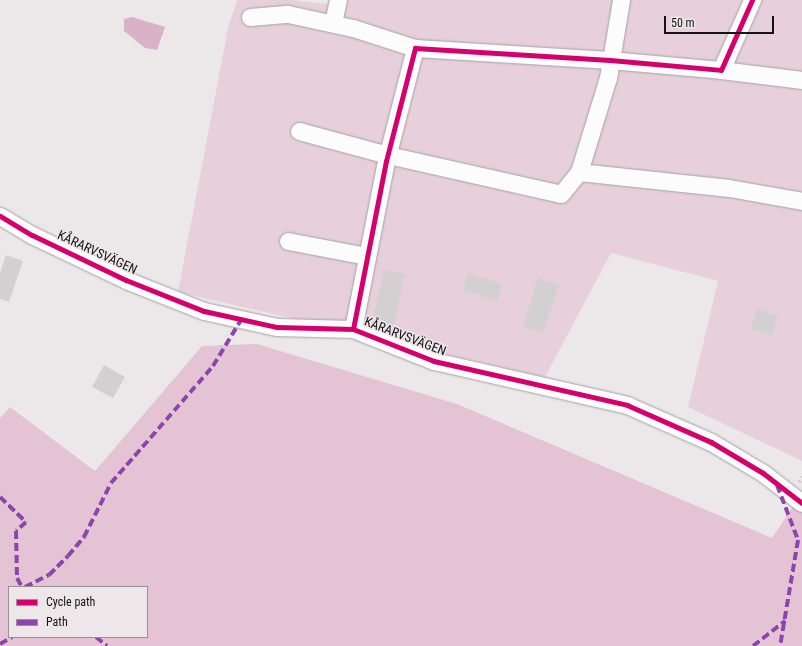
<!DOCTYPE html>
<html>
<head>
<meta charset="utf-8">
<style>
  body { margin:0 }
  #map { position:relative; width:802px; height:646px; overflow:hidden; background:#ece8ea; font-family:"Roboto Condensed",sans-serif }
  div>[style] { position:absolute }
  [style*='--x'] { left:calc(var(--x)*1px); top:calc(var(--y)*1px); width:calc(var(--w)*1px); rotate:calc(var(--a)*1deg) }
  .green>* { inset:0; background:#e7d0dc }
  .forest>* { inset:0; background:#e4c3d5 }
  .water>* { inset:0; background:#dab2c8 }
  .building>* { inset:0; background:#d2d0d1 }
  .path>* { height:2.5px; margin-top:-1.25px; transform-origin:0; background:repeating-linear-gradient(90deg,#c9c7c8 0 2px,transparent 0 5px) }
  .roads { filter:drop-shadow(0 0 1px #a5a2a4) drop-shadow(0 0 1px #a5a2a4) }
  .minor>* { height:17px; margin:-8.5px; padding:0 8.5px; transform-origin:8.5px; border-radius:8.5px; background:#fcfcfc }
  .quiet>* { height:4px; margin-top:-2px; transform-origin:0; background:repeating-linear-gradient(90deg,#8e44ad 0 8px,transparent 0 12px) }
  .cycleway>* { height:5px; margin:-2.5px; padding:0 2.5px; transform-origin:2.5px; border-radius:2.5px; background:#d6006c }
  span { translate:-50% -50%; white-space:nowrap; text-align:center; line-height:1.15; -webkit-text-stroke:3px #ede7ea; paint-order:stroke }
  .street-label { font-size:13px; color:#151314 }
  .legend { position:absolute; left:8px; top:586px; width:140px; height:52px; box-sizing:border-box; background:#ede7ea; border:1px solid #979294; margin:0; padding:5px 7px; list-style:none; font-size:12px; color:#151314 }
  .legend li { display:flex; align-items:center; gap:8px; height:20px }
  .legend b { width:20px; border:1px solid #979294 }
  .scale { position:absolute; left:664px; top:16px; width:110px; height:18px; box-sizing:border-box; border:2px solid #151314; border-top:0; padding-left:5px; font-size:12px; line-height:14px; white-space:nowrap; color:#151314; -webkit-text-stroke:3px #ede7ea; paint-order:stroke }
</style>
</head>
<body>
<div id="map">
  <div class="green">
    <i style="clip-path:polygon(237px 0,290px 0,328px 4px,329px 0,802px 0,802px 461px,688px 407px,718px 281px,611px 253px,545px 377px,178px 292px,228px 28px)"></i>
  </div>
  <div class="forest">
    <i style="clip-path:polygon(evenodd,257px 344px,457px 404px,772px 538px,802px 493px,802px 646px,0 646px,0 418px,10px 407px,95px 471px,202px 346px,257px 344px,9px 587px,147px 587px,147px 637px,9px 637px,9px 587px)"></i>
  </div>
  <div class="water">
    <i style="clip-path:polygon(132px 17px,165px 27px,157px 50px,145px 48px,124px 31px,124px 19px)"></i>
  </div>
  <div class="building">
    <i style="clip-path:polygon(6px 255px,23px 261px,9px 302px,0 299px,0 273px)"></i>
    <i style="clip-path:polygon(384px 270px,405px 274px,393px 327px,372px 322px)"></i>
    <i style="clip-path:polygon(468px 273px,502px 284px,497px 301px,463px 290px)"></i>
    <i style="clip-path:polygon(538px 278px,559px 285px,543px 333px,523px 326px)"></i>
    <i style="clip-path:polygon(757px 309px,777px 315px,772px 335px,751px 329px)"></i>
    <i style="clip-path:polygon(104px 365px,125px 377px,113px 398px,92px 387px)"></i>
  </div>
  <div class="path">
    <i style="--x:799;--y:482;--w:7;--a:-63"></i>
  </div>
  <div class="roads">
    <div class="minor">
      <i style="--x:250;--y:17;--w:38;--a:-5"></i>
      <i style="--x:288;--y:14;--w:66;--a:12.2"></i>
      <i style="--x:353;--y:28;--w:65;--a:17.9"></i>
      <i style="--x:415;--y:48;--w:195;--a:3.5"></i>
      <i style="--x:610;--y:60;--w:111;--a:5.1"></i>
      <i style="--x:721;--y:70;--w:77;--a:-66.1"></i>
      <i style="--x:333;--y:23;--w:24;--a:-78"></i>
      <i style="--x:721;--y:70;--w:82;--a:7"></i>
      <i style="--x:299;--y:131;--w:92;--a:15.1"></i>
      <i style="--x:388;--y:155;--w:177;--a:12.7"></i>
      <i style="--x:561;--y:194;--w:28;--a:-51"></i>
      <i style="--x:579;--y:172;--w:98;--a:-72.9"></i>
      <i style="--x:608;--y:78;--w:79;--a:-80.5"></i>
      <i style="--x:579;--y:172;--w:151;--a:6.1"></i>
      <i style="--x:729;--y:188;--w:74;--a:10.1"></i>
      <i style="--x:0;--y:216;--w:37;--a:31"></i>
      <i style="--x:32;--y:235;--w:104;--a:25.6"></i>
      <i style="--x:126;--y:280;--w:84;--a:21.7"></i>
      <i style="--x:204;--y:311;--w:75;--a:12.4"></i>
      <i style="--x:277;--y:327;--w:76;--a:1.5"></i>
      <i style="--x:353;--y:329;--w:87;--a:21.6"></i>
      <i style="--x:434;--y:361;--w:198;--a:12.8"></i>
      <i style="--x:627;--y:405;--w:92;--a:23.8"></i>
      <i style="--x:711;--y:442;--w:61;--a:30.8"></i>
      <i style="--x:763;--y:473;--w:49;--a:37.6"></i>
      <i style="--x:288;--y:241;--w:80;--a:10.8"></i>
      <i style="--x:353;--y:329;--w:171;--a:-78.9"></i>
      <i style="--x:386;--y:161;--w:117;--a:-75.6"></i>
    </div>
  </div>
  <div class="quiet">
    <i style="--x:777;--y:485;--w:59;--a:69.1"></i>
    <i style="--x:798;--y:540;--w:108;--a:99.6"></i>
    <i style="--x:0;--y:497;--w:36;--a:44"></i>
    <i style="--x:26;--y:522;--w:13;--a:138"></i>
    <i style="--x:16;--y:531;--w:47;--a:88.8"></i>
    <i style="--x:17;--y:578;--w:10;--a:61"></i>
    <i style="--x:25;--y:587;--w:27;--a:-27"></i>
    <i style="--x:49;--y:575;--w:27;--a:-45"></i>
    <i style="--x:68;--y:556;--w:25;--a:-50"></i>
    <i style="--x:84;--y:537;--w:60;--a:-63.4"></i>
    <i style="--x:111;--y:483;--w:155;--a:-48.9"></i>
    <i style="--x:213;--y:366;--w:54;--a:-58.7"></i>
    <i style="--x:96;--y:637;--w:14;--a:39"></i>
    <i style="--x:0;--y:644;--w:14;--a:-30"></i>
    <i style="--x:753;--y:646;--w:41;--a:-38"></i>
  </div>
  <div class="cycleway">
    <i style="--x:0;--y:216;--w:37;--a:31"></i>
    <i style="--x:32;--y:235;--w:104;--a:25.6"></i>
    <i style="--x:126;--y:280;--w:84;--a:21.7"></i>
    <i style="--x:204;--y:311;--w:75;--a:12.4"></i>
    <i style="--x:277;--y:327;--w:76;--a:1.5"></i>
    <i style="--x:353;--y:329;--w:87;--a:21.6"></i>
    <i style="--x:434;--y:361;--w:198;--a:12.8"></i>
    <i style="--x:627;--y:405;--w:92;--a:23.8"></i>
    <i style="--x:711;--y:442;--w:61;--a:30.8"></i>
    <i style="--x:763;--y:473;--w:49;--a:37.6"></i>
    <i style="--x:353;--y:329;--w:171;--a:-78.9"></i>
    <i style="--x:386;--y:161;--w:117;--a:-75.6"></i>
    <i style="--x:415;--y:48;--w:195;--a:3.5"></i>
    <i style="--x:610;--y:60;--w:111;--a:5.1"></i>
    <i style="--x:721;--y:70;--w:77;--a:-66.1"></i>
  </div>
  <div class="street-label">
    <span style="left:97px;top:253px;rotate:25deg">KÅRARVSVÄGEN</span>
    <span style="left:405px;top:337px;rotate:21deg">KÅRARVSVÄGEN</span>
  </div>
  <ul class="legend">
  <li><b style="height:5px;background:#d6006c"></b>Cycle path</li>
  <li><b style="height:5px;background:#8e44ad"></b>Path</li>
  </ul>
  <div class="scale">50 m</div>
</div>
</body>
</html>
